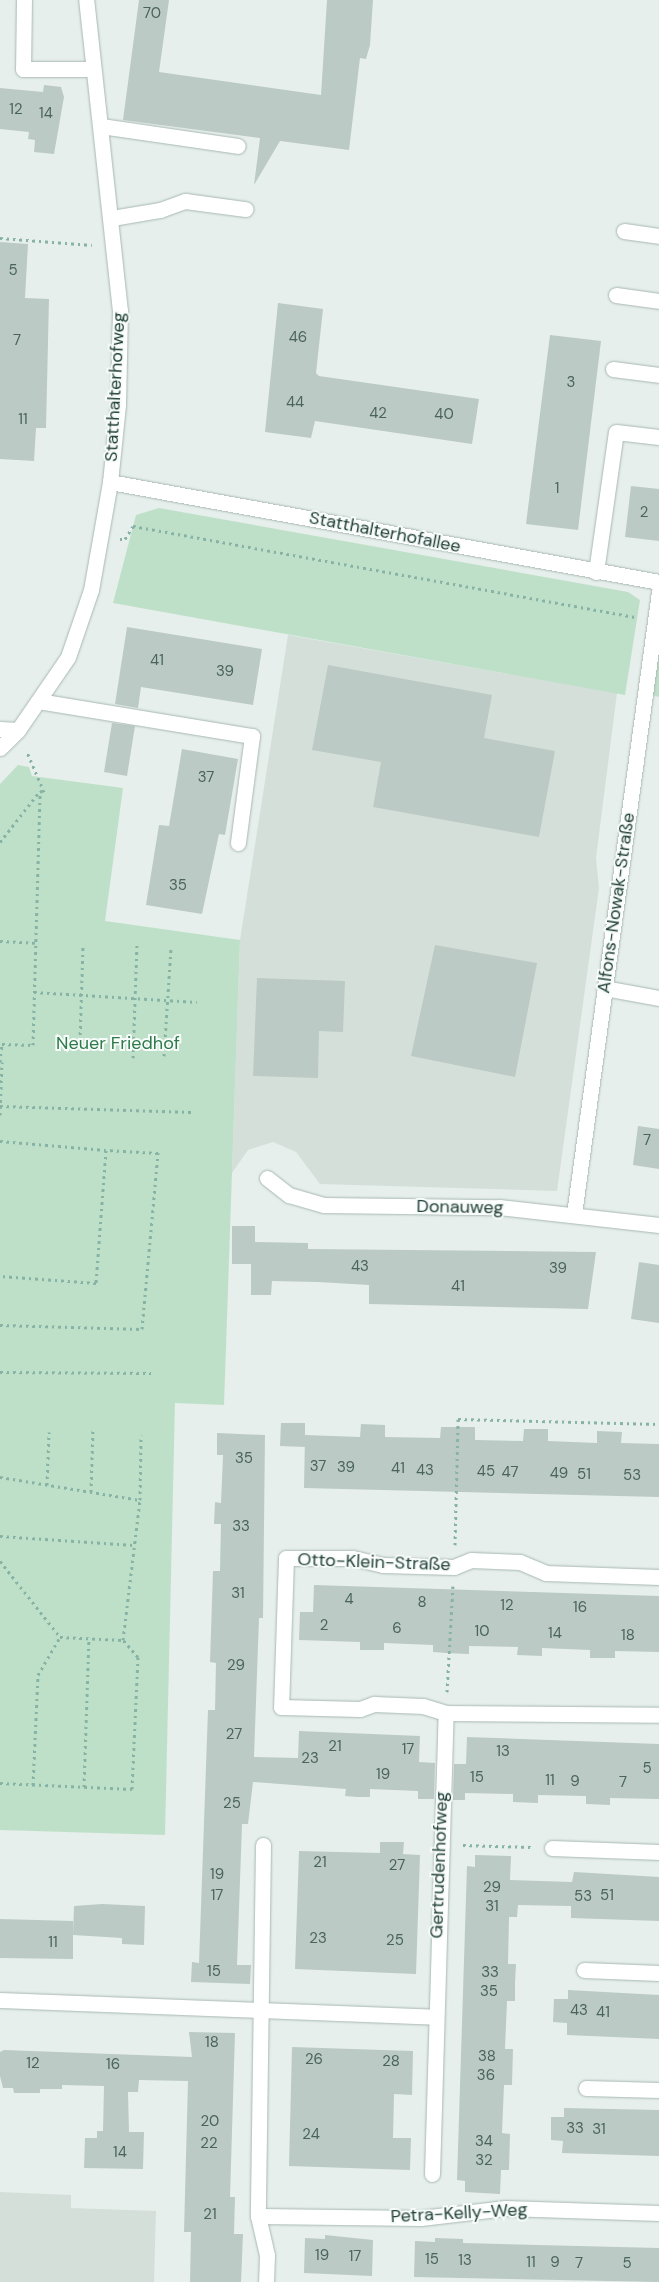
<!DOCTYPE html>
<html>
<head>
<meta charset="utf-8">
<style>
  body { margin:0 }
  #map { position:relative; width:659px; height:2282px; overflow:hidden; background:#e6efeb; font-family:"DM Sans",sans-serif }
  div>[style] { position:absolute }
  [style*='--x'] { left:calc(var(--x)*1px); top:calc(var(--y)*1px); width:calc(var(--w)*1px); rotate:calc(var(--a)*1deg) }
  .built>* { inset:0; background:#d4dfda }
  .green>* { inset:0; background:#bfe0c8 }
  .building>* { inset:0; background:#bbcac4 }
  .path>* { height:3px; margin-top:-1.5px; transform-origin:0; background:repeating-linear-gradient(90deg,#86b3a5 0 2.5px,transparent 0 6.5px) }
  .roads { filter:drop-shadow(0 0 1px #a8b8b2) drop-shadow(0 0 1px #a8b8b2) }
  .lane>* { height:15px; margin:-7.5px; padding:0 7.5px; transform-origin:7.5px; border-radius:7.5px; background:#fff }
  .street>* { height:15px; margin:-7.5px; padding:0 7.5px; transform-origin:7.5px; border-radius:7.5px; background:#fff }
  .secondary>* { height:15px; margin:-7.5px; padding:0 7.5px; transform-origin:7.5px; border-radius:7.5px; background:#fff }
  span { translate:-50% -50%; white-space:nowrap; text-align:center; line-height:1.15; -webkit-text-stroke:4px #f7fbf9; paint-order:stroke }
  .number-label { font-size:15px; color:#4a645c }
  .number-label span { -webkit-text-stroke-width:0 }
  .street-label { font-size:18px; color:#24423a }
  .park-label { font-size:18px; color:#2d7a4b }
</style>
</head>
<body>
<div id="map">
  <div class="built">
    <i style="clip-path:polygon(288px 635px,617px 693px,596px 858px,599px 888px,557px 1191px,320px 1184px,296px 1152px,273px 1142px,248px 1150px,232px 1173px,240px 940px)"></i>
    <i style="clip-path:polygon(0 2192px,71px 2195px,71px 2208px,156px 2211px,154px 2282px,0 2282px)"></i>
  </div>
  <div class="green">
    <i style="clip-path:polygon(159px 508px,628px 592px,640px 600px,625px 695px,113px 603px,136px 515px)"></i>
    <i style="clip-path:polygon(659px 641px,659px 697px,651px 695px)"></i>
    <i style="clip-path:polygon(18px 765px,29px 767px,32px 776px,123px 788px,105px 921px,240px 940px,224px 1405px,175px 1403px,165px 1835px,0 1830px,0 784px)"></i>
  </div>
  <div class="building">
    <i style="clip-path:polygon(139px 0,169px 0,159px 72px,321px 95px,327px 0,373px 0,370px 45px,366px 59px,360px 58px,349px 150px,280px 141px,254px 185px,260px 138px,123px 120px)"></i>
    <i style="clip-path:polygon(44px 85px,61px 87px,64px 97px,54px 154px,34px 152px,35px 140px,28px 139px,29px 132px,0 129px,0 88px,43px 92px)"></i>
    <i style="clip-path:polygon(0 242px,28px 244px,25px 298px,49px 299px,46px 428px,36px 428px,34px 461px,0 459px)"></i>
    <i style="clip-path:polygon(278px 303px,323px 309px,316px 373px,319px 376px,479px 399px,472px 444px,315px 421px,311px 438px,265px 432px)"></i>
    <i style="clip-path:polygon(550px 335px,601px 341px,578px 530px,526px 524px)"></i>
    <i style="clip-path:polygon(631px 486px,659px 489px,659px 541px,625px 537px)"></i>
    <i style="clip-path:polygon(127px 627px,262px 649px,253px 705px,141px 687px,138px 708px,115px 704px)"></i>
    <i style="clip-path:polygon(328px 665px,492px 695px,484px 738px,555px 751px,539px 837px,373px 807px,381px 762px,312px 750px)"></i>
    <i style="clip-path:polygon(112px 723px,135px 726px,127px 776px,104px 772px)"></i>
    <i style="clip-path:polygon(182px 749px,238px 759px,225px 835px,219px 834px,202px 914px,146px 905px,159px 825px,169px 826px)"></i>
    <i style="clip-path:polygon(435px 945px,537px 963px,515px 1077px,411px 1056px)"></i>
    <i style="clip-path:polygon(257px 978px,345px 981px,343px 1032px,319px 1031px,318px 1078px,253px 1076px)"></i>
    <i style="clip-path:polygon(638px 1126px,659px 1129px,659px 1169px,633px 1165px)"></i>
    <i style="clip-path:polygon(232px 1226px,255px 1226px,255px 1242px,308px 1243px,308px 1249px,596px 1252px,588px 1309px,369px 1304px,369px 1285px,318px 1282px,272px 1281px,271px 1295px,251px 1295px,251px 1264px,232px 1264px)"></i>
    <i style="clip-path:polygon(639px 1262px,659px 1265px,659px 1323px,631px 1319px)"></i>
    <i style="clip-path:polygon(281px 1423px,305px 1423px,305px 1447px,280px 1446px)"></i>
    <i style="clip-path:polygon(361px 1424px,385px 1425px,385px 1437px,440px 1438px,441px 1427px,475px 1427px,475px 1440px,523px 1441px,524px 1429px,548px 1429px,548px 1441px,597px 1443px,597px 1431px,622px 1432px,621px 1443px,659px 1444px,659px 1497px,304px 1488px,305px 1435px,360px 1437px)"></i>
    <i style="clip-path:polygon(217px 1433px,265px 1435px,263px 1618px,259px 1618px,254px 1757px,298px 1758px,299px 1731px,420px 1736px,419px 1762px,435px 1763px,434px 1799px,418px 1799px,418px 1791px,370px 1789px,370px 1797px,357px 1797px,345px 1796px,346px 1789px,253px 1782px,248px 1824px,242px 1824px,237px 1965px,251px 1965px,250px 1984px,191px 1982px,192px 1962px,199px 1963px,208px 1710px,215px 1710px,216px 1663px,210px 1662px,213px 1571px,220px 1571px,221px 1524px,214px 1524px,215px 1502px,221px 1503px,223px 1455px,217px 1455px)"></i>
    <i style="clip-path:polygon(314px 1585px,659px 1596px,659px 1652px,615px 1651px,615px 1658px,590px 1658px,590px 1650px,542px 1648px,542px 1656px,517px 1655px,518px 1647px,469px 1646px,469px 1654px,446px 1653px,433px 1652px,433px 1645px,384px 1643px,384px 1650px,360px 1650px,360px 1642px,299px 1640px,300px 1612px,313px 1612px)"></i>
    <i style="clip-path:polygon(467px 1737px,659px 1744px,659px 1799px,610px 1798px,610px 1805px,586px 1804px,586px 1796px,538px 1795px,538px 1803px,513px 1802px,513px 1794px,465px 1793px,465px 1800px,453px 1800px,454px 1764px,466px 1764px)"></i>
    <i style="clip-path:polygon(380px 1842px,404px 1842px,403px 1854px,420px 1855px,416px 1974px,295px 1969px,299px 1851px,380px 1853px)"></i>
    <i style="clip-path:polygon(475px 1855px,511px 1856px,510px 1880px,572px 1882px,574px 1872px,659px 1877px,659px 1921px,571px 1918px,571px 1906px,518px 1905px,517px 1917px,509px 1917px,508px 1964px,516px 1964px,515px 1983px,515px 2001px,507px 2001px,505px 2049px,513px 2049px,512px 2085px,504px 2085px,502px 2133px,510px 2134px,509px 2170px,501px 2170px,500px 2194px,465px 2192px,465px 2181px,457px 2180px,467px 1866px,475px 1867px)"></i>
    <i style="clip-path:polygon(102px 1904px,145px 1906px,144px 1945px,122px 1944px,122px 1938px,73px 1935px,74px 1906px)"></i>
    <i style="clip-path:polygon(0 1919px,73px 1921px,73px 1959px,0 1958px)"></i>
    <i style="clip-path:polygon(568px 1990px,659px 1995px,659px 2039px,567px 2035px,567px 2023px,553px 2022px,554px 1999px,568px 1999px)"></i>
    <i style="clip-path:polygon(189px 2032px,235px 2033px,230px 2197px,235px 2197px,234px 2234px,243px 2234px,241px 2282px,190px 2282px,191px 2232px,184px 2232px,188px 2081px,139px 2080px,138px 2092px,128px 2092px,129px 2132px,144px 2132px,143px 2169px,84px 2168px,85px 2138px,97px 2138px,97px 2131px,103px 2131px,104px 2086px,62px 2085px,62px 2089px,40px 2089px,40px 2093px,14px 2093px,13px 2088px,3px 2088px,0 2076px,0 2052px,4px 2050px,192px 2057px)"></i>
    <i style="clip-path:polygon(292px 2047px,413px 2051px,412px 2095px,394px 2094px,393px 2138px,411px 2138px,410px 2170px,289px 2166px)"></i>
    <i style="clip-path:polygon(564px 2108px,659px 2110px,659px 2156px,562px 2153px,563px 2141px,551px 2140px,551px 2117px,564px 2117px)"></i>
    <i style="clip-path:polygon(325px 2235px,373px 2240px,372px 2276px,304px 2273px,305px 2238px,325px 2239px)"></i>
    <i style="clip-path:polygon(435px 2238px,463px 2239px,463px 2243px,659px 2248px,659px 2282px,414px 2277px,415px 2241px,435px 2242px)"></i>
  </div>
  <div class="path">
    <i style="--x:0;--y:238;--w:92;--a:4.4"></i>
    <i style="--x:120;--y:539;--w:5;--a:0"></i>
    <i style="--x:125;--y:539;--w:15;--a:-58"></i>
    <i style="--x:133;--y:526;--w:510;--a:10.27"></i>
    <i style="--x:0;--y:842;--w:63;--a:-52"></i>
    <i style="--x:0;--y:941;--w:35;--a:3"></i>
    <i style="--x:34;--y:992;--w:163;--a:3.5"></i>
    <i style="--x:80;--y:1041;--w:94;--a:-88.2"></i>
    <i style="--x:164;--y:1056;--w:108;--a:-86.3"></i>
    <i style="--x:133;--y:1058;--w:116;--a:-88"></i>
    <i style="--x:0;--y:1062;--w:18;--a:-84"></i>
    <i style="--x:2;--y:1044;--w:31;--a:2"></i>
    <i style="--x:33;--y:1045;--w:254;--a:-88.4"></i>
    <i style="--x:40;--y:791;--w:4;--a:14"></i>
    <i style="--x:44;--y:792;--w:43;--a:-113"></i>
    <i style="--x:0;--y:1106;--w:192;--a:1.8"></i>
    <i style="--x:0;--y:1115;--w:53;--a:-87.8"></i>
    <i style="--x:0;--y:1141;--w:106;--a:4.9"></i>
    <i style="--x:106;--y:1150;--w:133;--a:94.3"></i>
    <i style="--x:96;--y:1283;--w:96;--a:-175.8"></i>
    <i style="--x:0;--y:1325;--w:142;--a:1.6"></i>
    <i style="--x:142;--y:1329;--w:177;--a:-84.8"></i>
    <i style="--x:158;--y:1153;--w:52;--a:-176.7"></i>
    <i style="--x:0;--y:1372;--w:151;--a:0.4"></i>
    <i style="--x:0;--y:1477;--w:142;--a:9.3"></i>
    <i style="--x:140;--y:1500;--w:65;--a:-89.1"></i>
    <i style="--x:47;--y:1485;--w:53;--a:-87.8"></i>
    <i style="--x:91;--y:1492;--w:63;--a:-88.2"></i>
    <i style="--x:0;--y:1536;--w:134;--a:3.8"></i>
    <i style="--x:455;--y:1545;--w:126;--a:-88.6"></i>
    <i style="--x:458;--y:1419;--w:201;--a:1.4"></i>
    <i style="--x:0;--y:1561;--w:97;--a:51.7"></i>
    <i style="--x:60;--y:1637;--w:63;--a:2.7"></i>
    <i style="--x:447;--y:1692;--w:106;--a:-86.8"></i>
    <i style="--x:0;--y:1783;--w:132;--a:2.6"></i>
    <i style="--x:132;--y:1789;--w:132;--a:-87.4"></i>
    <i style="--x:138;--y:1657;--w:23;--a:-131"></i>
    <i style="--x:123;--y:1640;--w:141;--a:-83.1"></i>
    <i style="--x:33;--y:1785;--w:110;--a:-87.4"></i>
    <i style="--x:38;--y:1675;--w:44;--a:-59.9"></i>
    <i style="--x:84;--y:1787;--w:149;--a:-88.1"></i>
    <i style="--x:463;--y:1845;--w:68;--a:1.7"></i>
  </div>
  <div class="roads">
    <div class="lane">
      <i style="--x:24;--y:0;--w:69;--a:90.8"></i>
      <i style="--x:23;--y:69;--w:70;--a:0"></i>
      <i style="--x:101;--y:126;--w:138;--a:8.3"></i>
      <i style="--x:112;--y:218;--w:49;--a:-9.5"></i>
      <i style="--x:160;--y:210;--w:27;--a:-20"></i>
      <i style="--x:185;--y:201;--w:61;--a:7.6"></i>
      <i style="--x:624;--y:231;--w:35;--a:8"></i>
      <i style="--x:616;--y:295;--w:43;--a:7.9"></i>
      <i style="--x:613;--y:369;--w:46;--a:7.4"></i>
      <i style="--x:38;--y:701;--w:217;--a:9.3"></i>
      <i style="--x:252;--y:736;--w:108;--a:97.5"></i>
      <i style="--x:0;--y:729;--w:18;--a:3"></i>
      <i style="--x:604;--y:988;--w:56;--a:10.3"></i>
    </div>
    <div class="street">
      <i style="--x:110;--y:482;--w:558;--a:10.32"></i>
      <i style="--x:596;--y:572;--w:141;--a:-81.9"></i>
      <i style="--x:616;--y:432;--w:43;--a:6.6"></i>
      <i style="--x:267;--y:1178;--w:28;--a:38"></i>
      <i style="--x:289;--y:1195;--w:36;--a:16"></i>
      <i style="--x:324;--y:1205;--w:175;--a:0.7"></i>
      <i style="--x:499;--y:1207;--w:161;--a:6.4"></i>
      <i style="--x:574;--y:1214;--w:628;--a:-82.22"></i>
      <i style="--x:659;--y:1577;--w:113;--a:-178"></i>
      <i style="--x:546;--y:1573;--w:28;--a:-157"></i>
      <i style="--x:520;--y:1562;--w:49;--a:-177.7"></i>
      <i style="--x:471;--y:1560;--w:18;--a:158"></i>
      <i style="--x:454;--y:1567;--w:71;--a:-178.4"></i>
      <i style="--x:383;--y:1565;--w:32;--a:-167"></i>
      <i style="--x:352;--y:1558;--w:66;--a:180"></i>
      <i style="--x:286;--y:1558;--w:149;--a:91.9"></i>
      <i style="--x:281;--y:1707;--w:79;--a:1.5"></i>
      <i style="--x:360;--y:1709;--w:15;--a:-20"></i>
      <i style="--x:374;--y:1704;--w:49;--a:2.3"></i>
      <i style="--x:423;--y:1706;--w:24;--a:17"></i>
      <i style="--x:446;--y:1713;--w:213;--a:0.5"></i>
      <i style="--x:263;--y:1845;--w:371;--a:90.8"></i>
      <i style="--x:258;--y:2216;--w:40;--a:77"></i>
      <i style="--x:267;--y:2255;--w:27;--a:92"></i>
      <i style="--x:552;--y:1848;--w:107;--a:2.1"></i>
      <i style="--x:584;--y:1970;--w:75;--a:2.3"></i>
      <i style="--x:0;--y:2000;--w:435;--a:2.2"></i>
      <i style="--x:586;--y:2088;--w:73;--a:1.6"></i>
      <i style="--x:432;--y:2174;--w:461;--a:-88.3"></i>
      <i style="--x:258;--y:2216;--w:163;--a:0.7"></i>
      <i style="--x:421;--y:2218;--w:85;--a:-6.8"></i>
      <i style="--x:505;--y:2208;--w:154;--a:1.9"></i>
    </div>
    <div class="secondary">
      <i style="--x:0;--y:748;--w:25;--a:-45"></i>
      <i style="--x:18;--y:730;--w:88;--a:-55.6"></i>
      <i style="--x:68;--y:657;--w:71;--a:-71.1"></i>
      <i style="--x:91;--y:590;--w:110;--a:-80"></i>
      <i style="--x:110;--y:482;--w:77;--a:-84.1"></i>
      <i style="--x:118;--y:405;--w:94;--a:-88.8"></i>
      <i style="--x:120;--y:311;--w:313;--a:-96.2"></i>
    </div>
  </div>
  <div class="number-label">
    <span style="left:152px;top:14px">70</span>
    <span style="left:16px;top:110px">12</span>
    <span style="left:46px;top:114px">14</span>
    <span style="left:13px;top:271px">5</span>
    <span style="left:298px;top:338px">46</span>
    <span style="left:17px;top:341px">7</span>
    <span style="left:571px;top:383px">3</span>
    <span style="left:295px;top:403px">44</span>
    <span style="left:378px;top:414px">42</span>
    <span style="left:444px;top:415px">40</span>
    <span style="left:23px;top:420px">11</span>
    <span style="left:557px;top:489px">1</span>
    <span style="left:644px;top:513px">2</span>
    <span style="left:157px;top:661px">41</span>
    <span style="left:225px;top:672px">39</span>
    <span style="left:206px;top:778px">37</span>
    <span style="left:178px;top:886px">35</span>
    <span style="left:647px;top:1141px">7</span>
    <span style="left:360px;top:1267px">43</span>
    <span style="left:558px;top:1269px">39</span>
    <span style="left:458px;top:1287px">41</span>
    <span style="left:244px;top:1459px">35</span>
    <span style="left:318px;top:1467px">37</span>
    <span style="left:346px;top:1468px">39</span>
    <span style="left:398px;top:1469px">41</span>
    <span style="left:425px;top:1471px">43</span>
    <span style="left:486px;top:1472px">45</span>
    <span style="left:510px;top:1473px">47</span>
    <span style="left:559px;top:1474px">49</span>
    <span style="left:584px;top:1475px">51</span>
    <span style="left:632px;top:1476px">53</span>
    <span style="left:241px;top:1527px">33</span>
    <span style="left:238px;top:1594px">31</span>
    <span style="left:349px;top:1600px">4</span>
    <span style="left:422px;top:1603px">8</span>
    <span style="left:507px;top:1606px">12</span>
    <span style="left:580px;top:1608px">16</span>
    <span style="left:324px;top:1626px">2</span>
    <span style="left:397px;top:1629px">6</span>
    <span style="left:482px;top:1632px">10</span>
    <span style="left:555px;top:1634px">14</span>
    <span style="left:628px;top:1636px">18</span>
    <span style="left:236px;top:1666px">29</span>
    <span style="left:234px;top:1735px">27</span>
    <span style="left:335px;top:1747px">21</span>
    <span style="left:408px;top:1750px">17</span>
    <span style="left:503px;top:1752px">13</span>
    <span style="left:310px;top:1759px">23</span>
    <span style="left:647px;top:1769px">5</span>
    <span style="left:383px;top:1775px">19</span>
    <span style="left:477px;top:1778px">15</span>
    <span style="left:550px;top:1781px">11</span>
    <span style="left:575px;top:1782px">9</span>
    <span style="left:623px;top:1783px">7</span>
    <span style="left:232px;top:1804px">25</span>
    <span style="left:320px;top:1863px">21</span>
    <span style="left:397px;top:1866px">27</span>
    <span style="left:217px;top:1875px">19</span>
    <span style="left:492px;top:1888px">29</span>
    <span style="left:217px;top:1896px">17</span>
    <span style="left:607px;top:1896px">51</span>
    <span style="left:583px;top:1897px">53</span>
    <span style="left:492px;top:1907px">31</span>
    <span style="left:318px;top:1939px">23</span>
    <span style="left:395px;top:1941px">25</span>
    <span style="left:53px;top:1943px">11</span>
    <span style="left:214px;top:1972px">15</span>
    <span style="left:490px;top:1973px">33</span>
    <span style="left:489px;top:1992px">35</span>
    <span style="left:579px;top:2011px">43</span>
    <span style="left:603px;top:2013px">41</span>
    <span style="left:212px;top:2043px">18</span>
    <span style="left:487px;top:2057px">38</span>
    <span style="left:314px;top:2060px">26</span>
    <span style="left:391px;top:2062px">28</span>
    <span style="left:33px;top:2064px">12</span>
    <span style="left:113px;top:2065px">16</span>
    <span style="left:486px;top:2076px">36</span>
    <span style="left:210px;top:2122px">20</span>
    <span style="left:575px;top:2129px">33</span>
    <span style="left:599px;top:2130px">31</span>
    <span style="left:311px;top:2135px">24</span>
    <span style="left:484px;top:2142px">34</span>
    <span style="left:209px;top:2144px">22</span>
    <span style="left:120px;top:2153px">14</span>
    <span style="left:484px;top:2161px">32</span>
    <span style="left:210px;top:2215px">21</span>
    <span style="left:322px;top:2256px">19</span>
    <span style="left:355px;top:2257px">17</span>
    <span style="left:432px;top:2260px">15</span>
    <span style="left:465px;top:2261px">13</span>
    <span style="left:531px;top:2263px">11</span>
    <span style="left:555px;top:2263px">9</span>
    <span style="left:579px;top:2264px">7</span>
    <span style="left:627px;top:2264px">5</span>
  </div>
  <div class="street-label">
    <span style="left:115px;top:387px;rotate:-87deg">Statthalterhofweg</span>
    <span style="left:385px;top:532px;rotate:11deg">Statthalterhofallee</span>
    <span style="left:616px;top:903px;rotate:-82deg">Alfons-Nowak-Straße</span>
    <span style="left:460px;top:1207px;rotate:1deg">Donauweg</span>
    <span style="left:374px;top:1562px;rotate:2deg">Otto-Klein-Straße</span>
    <span style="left:439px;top:1865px;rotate:-88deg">Gertrudenhofweg</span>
    <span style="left:459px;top:2213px;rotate:-3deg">Petra-Kelly-Weg</span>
  </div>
  <div class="park-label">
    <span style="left:118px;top:1043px">Neuer Friedhof</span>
  </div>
</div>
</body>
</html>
